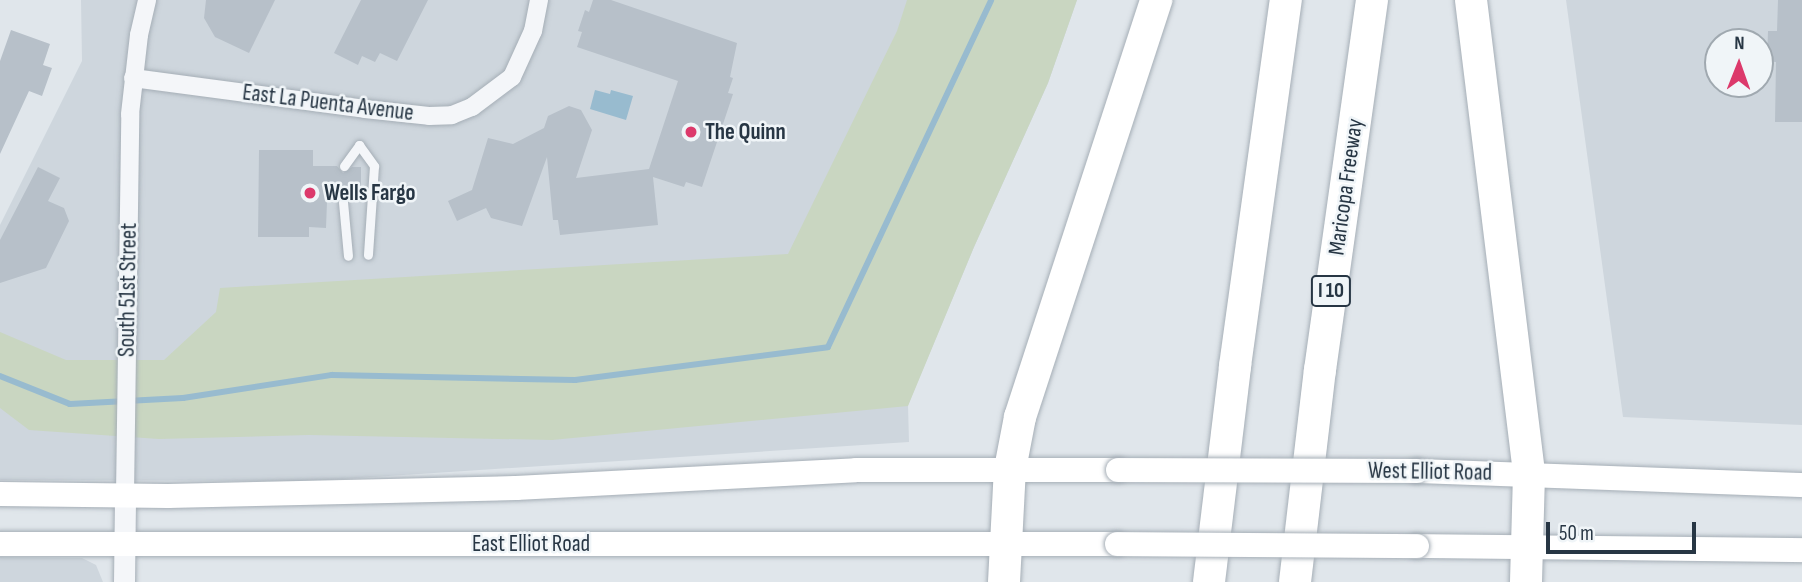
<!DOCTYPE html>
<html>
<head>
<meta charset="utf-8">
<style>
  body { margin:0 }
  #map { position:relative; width:1802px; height:582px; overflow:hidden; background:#e0e6eb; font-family:"Sofia Sans Condensed",sans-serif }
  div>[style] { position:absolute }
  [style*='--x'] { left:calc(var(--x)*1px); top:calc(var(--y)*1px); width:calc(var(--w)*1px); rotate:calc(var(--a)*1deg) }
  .built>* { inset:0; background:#ced6dd }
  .green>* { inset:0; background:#c9d6c1 }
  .water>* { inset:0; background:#98bbcf }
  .stream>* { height:6px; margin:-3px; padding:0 3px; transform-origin:3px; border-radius:3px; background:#98bbcf }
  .building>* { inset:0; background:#b7c0c9 }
  .roads { filter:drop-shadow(0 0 2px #a5aeb6) drop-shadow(0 0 2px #a5aeb6) }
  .service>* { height:9px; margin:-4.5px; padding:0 4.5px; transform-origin:4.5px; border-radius:4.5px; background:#f4f6f9 }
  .minor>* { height:18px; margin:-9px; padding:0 9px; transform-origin:9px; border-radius:9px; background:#f4f6f9 }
  .tertiary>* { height:21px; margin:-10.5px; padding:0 10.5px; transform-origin:10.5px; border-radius:10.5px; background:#f4f6f9 }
  .secondary>* { height:24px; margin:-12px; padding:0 12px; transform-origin:12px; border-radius:12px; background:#fff }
  .motorway>* { height:32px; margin:-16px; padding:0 16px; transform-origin:16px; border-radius:16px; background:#fff }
  .bridges { filter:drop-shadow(0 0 2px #a5aeb6) drop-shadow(0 0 2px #a5aeb6) }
  .secondary-bridge>* { height:24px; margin:-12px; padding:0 12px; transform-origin:12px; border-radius:12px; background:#fff }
  .dots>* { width:19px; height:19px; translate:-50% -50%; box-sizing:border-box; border:4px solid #f0f5f8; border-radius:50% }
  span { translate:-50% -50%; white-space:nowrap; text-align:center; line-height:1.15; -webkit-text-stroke:5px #f0f5f8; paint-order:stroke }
  .shield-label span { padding:2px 5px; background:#f0f5f8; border:2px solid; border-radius:5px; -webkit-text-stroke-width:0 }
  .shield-label { font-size:21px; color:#273644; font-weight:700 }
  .street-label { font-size:23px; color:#273644 }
  .poi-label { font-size:23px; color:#273644; font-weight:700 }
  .left { translate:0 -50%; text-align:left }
  .north { position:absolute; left:1704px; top:28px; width:70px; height:70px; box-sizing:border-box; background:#f0f5f8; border:2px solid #a0a9b0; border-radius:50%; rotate:1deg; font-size:19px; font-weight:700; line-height:28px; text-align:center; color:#273644 }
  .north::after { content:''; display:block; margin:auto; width:24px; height:32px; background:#dc396b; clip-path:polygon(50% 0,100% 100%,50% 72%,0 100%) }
  .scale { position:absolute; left:1546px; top:522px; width:150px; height:32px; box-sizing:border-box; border:4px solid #273644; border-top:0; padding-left:9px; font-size:21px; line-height:24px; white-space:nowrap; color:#273644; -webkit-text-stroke:5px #f0f5f8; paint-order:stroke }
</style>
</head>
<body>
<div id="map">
  <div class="built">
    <i style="clip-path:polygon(81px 0,1077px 0,1048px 83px,974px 247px,908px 405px,909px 442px,312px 481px,0 480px,0 225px,82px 61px)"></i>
    <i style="clip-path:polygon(evenodd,1566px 0,1802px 0,1802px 425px,1623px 417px,1566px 0,1718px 42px,1760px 42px,1760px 84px,1718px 84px,1718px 42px)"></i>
    <i style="clip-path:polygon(0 557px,82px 558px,96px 565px,103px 582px,0 582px)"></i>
  </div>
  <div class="green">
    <i style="clip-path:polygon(907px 0,1077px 0,1048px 83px,974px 247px,908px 406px,552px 440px,309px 435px,159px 439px,29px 430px,0 408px,0 332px,66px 360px,164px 360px,216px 312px,220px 288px,788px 254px,897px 31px)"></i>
  </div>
  <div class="water">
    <i style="clip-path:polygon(595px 90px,610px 94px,611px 90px,633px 96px,626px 120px,590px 109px)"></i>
  </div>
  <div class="stream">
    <i style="--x:0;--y:376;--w:75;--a:21.8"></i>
    <i style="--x:70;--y:404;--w:113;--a:-3"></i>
    <i style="--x:183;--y:398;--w:151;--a:-8.8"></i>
    <i style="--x:332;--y:375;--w:243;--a:1.2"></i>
    <i style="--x:575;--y:380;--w:255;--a:-7.4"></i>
    <i style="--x:828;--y:347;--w:383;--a:-64.8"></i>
  </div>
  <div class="building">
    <i style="clip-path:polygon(206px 0,275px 0,249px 53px,215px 37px,204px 18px)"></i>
    <i style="clip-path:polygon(361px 0,428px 0,397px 61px,380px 53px,375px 62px,362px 56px,358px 65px,334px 53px)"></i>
    <i style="clip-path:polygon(593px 0,611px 0,737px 43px,730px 77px,733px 78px,728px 93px,733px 94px,702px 187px,686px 182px,684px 187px,653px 177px,658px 225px,560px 235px,558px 220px,553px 220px,547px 157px,522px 226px,491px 218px,486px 208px,457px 221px,448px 201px,472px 190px,488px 138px,513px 144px,544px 128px,548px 116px,569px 106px,581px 110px,592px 130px,576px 178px,649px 169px,678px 81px,577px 47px,582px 32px,578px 31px,585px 10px,589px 12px)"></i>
    <i style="clip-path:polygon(1778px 0,1802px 0,1802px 122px,1775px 122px,1776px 62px,1767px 61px,1768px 31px,1777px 31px)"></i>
    <i style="clip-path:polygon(11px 30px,50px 44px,43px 65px,52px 68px,42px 96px,29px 91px,0 154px,0 61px)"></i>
    <i style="clip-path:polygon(259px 150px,313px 150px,313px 166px,337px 166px,343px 173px,352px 167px,361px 167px,361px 202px,350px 202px,343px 195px,336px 202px,327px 202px,326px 228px,309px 227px,309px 237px,258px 237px)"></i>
    <i style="clip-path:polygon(38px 167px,60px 178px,48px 201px,64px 208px,69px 221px,46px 268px,0 283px,0 240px)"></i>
  </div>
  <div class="roads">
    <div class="service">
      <i style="--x:344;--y:166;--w:26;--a:-54"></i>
      <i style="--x:359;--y:145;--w:26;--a:54"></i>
      <i style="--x:374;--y:166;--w:89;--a:93.9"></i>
      <i style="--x:343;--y:202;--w:54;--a:84.7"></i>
    </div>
    <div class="minor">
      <i style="--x:133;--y:78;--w:234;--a:7.6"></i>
      <i style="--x:365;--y:109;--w:64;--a:6.2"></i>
      <i style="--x:429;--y:116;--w:23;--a:-2"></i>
      <i style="--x:452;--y:115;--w:22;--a:-22"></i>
      <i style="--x:472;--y:107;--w:50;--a:-36.9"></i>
      <i style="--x:512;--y:77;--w:51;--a:-65.5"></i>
      <i style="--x:533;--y:31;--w:32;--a:-79"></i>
      <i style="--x:125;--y:495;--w:381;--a:-89.2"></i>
      <i style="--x:130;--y:114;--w:80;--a:-83.5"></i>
      <i style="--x:139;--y:35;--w:36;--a:-77"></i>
    </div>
    <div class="tertiary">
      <i style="--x:124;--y:582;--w:87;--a:-89.3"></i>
    </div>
    <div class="secondary">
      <i style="--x:1417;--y:471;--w:385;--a:2.1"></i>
      <i style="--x:0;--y:494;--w:168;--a:0.7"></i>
      <i style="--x:168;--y:496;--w:348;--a:-1.3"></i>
      <i style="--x:516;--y:488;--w:340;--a:-3"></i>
      <i style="--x:856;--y:470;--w:262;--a:0"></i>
      <i style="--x:0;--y:544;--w:1117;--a:0"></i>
      <i style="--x:1417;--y:546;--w:385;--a:0.6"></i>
    </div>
    <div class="motorway">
      <i style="--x:1471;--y:0;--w:478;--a:83"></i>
      <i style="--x:1529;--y:474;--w:108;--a:91.6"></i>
      <i style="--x:1004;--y:582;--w:113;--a:-87"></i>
      <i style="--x:1010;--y:469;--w:53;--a:-79.1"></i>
      <i style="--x:1020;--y:417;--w:439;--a:-71.9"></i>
      <i style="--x:1209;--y:582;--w:218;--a:-83.1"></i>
      <i style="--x:1235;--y:366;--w:370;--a:-82.1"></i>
      <i style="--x:1295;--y:582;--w:213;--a:-83.3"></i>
      <i style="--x:1320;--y:370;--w:374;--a:-82"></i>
    </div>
  </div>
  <div class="bridges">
    <div class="secondary-bridge">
      <i style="--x:1118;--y:470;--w:299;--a:0.2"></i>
      <i style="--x:1117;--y:544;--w:300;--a:0.4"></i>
    </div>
  </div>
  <div class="dots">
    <i style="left:691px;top:132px;background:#dc396b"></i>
    <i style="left:310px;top:193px;background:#dc396b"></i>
  </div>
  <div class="shield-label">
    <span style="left:1331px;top:291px">I 10</span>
  </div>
  <div class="street-label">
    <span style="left:328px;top:103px;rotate:7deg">East La Puenta Avenue</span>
    <span style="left:1346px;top:187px;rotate:-82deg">Maricopa Freeway</span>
    <span style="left:128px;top:290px;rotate:-89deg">South 51st Street</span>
    <span style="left:1430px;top:472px;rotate:1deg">West Elliot Road</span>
    <span style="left:531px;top:544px">East Elliot Road</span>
  </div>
  <div class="poi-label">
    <span class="left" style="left:705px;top:132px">The Quinn</span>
    <span class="left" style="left:324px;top:193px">Wells Fargo</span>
  </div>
  <div class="north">N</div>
  <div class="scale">50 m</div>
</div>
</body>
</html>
